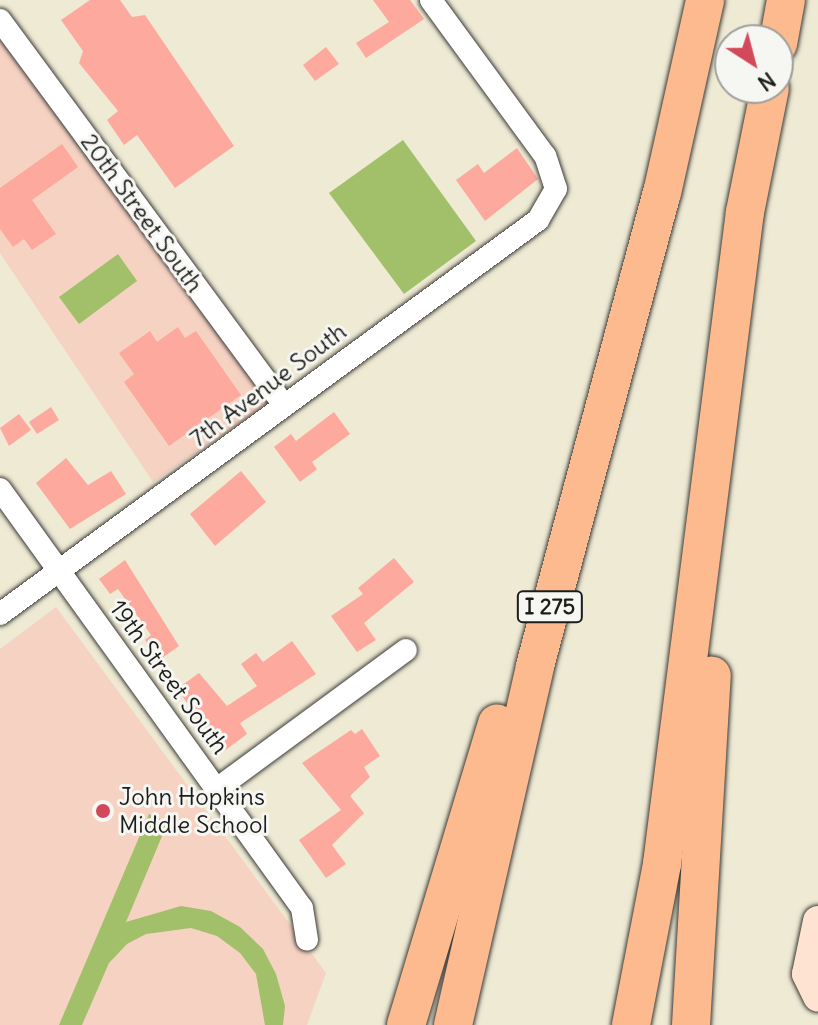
<!DOCTYPE html>
<html>
<head>
<meta charset="utf-8">
<style>
  body { margin:0 }
  #map { position:relative; width:818px; height:1025px; overflow:hidden; background:#eeead4; font-family:Delius,sans-serif }
  div>[style] { position:absolute }
  [style*='--x'] { left:calc(var(--x)*1px); top:calc(var(--y)*1px); width:calc(var(--w)*1px); rotate:calc(var(--a)*1deg) }
  .built>* { inset:0; background:#f6d2c3 }
  .green>* { inset:0; background:#a1c069 }
  .building>* { inset:0; background:#fda99d }
  .roads { filter:drop-shadow(0 0 2px #3c3b38) drop-shadow(0 0 2px #3c3b38) }
  .street>* { height:22px; margin:-11px; padding:0 11px; transform-origin:11px; border-radius:11px; background:#fff }
  .secondary>* { height:30px; margin:-15px; padding:0 15px; transform-origin:15px; border-radius:15px; background:#fee3d2 }
  .highway>* { height:38px; margin:-19px; padding:0 19px; transform-origin:19px; border-radius:19px; background:#fcba8e }
  .dots>* { width:22px; height:22px; translate:-50% -50%; box-sizing:border-box; border:4px solid #f6f6f2; border-radius:50% }
  span { translate:-50% -50%; white-space:nowrap; text-align:center; line-height:1.15; -webkit-text-stroke:6px #f6f6f2; paint-order:stroke }
  .shield-label span { padding:2px 6px; background:#f6f6f2; border:2px solid; border-radius:6px; -webkit-text-stroke-width:0 }
  .shield-label { font-size:22px; color:#1c1c1c; font-weight:700 }
  .street-label { font-size:24px; color:#1c1c1c }
  .poi-label { font-size:24px; color:#1c1c1c }
  .left { translate:0 -50%; text-align:left }
  .north { position:absolute; left:714px; top:24px; width:80px; height:80px; box-sizing:border-box; background:#f6f6f2; border:2px solid #9f9f9c; border-radius:50%; rotate:144deg; font-size:22px; font-weight:700; line-height:32px; text-align:center; color:#1c1c1c }
  .north::after { content:''; display:block; margin:auto; width:28px; height:36px; background:#d1495b; clip-path:polygon(50% 0,100% 100%,50% 72%,0 100%) }
</style>
</head>
<body>
<div id="map">
  <div class="built">
    <i style="clip-path:polygon(0 35px,270px 403px,153px 482px,0 253px)"></i>
    <i style="clip-path:polygon(56px 607px,326px 973px,307px 1025px,0 1025px,0 649px)"></i>
  </div>
  <div class="green">
    <i style="clip-path:polygon(403px 140px,476px 241px,404px 294px,329px 193px)"></i>
    <i style="clip-path:polygon(118px 254px,137px 281px,79px 324px,59px 297px)"></i>
    <i style="clip-path:polygon(149px 814px,168px 822px,126px 922px,181px 906px,211px 911px,240px 927px,263px 949px,276px 974px,285px 1006px,283px 1025px,265px 1025px,256px 974px,240px 953px,217px 936px,191px 928px,146px 934px,127px 944px,109px 963px,82px 1025px,59px 1025px)"></i>
  </div>
  <div class="building">
    <i style="clip-path:polygon(90px 0,120px 0,132px 17px,145px 15px,234px 146px,175px 188px,137px 135px,124px 145px,107px 120px,118px 111px,79px 63px,83px 51px,61px 20px)"></i>
    <i style="clip-path:polygon(373px 0,410px 0,424px 19px,366px 58px,356px 43px,389px 22px)"></i>
    <i style="clip-path:polygon(326px 47px,339px 64px,315px 81px,303px 65px)"></i>
    <i style="clip-path:polygon(62px 144px,78px 167px,32px 200px,56px 234px,32px 250px,24px 239px,13px 247px,0 229px,0 188px)"></i>
    <i style="clip-path:polygon(517px 148px,538px 179px,485px 221px,456px 180px,478px 164px,484px 173px)"></i>
    <i style="clip-path:polygon(178px 327px,185px 338px,196px 331px,241px 395px,169px 446px,124px 382px,134px 374px,119px 353px,150px 331px,157px 342px)"></i>
    <i style="clip-path:polygon(51px 407px,59px 420px,37px 434px,29px 422px)"></i>
    <i style="clip-path:polygon(334px 412px,350px 434px,312px 462px,317px 469px,300px 482px,274px 447px,291px 434px,296px 441px)"></i>
    <i style="clip-path:polygon(19px 414px,31px 430px,9px 446px,0 428px)"></i>
    <i style="clip-path:polygon(66px 458px,88px 485px,111px 471px,126px 494px,70px 529px,36px 483px)"></i>
    <i style="clip-path:polygon(241px 471px,266px 502px,215px 546px,190px 514px)"></i>
    <i style="clip-path:polygon(394px 558px,414px 582px,364px 623px,376px 640px,357px 652px,331px 616px,363px 594px,358px 588px)"></i>
    <i style="clip-path:polygon(125px 560px,179px 646px,159px 660px,145px 640px,151px 635px,118px 589px,110px 594px,99px 579px)"></i>
    <i style="clip-path:polygon(292px 641px,316px 674px,240px 723px,247px 734px,223px 752px,177px 689px,199px 673px,227px 706px,257px 686px,241px 664px,256px 653px,263px 662px)"></i>
    <i style="clip-path:polygon(362px 729px,380px 756px,364px 767px,370px 777px,350px 796px,364px 813px,332px 845px,346px 864px,326px 878px,299px 840px,341px 810px,302px 763px,351px 730px,355px 734px)"></i>
  </div>
  <div class="roads">
    <div class="street">
      <i style="--x:0;--y:20;--w:478;--a:53.6"></i>
      <i style="--x:0;--y:489;--w:516;--a:54.22"></i>
      <i style="--x:302;--y:908;--w:32;--a:81"></i>
      <i style="--x:0;--y:614;--w:667;--a:-36.22"></i>
      <i style="--x:538;--y:220;--w:36;--a:-60"></i>
      <i style="--x:556;--y:189;--w:35;--a:-108"></i>
      <i style="--x:545;--y:156;--w:193;--a:-126.2"></i>
      <i style="--x:218;--y:788;--w:233;--a:-36.3"></i>
    </div>
    <div class="secondary">
      <i style="--x:818;--y:921;--w:54;--a:101.7"></i>
      <i style="--x:807;--y:974;--w:25;--a:64"></i>
    </div>
    <div class="highway">
      <i style="--x:778;--y:44;--w:45;--a:-79.7"></i>
      <i style="--x:406;--y:1025;--w:315;--a:-73.2"></i>
      <i style="--x:453;--y:1025;--w:368;--a:-77.1"></i>
      <i style="--x:535;--y:666;--w:490;--a:-75"></i>
      <i style="--x:662;--y:193;--w:198;--a:-77.4"></i>
      <i style="--x:631;--y:1025;--w:164;--a:-79.1"></i>
      <i style="--x:662;--y:864;--w:657;--a:-82.75"></i>
      <i style="--x:745;--y:212;--w:126;--a:-78.6"></i>
      <i style="--x:691;--y:1025;--w:350;--a:-86.6"></i>
    </div>
  </div>
  <div class="dots">
    <i style="left:103px;top:811px;background:#d1495b"></i>
  </div>
  <div class="shield-label">
    <span style="left:550px;top:607px">I 275</span>
  </div>
  <div class="street-label">
    <span style="left:142px;top:213px;rotate:54deg">20th Street South</span>
    <span style="left:268px;top:385px;rotate:-37deg">7th Avenue South</span>
    <span style="left:169px;top:677px;rotate:54deg">19th Street South</span>
  </div>
  <div class="poi-label">
    <span class="left" style="left:119px;top:811px">John Hopkins<br>Middle School</span>
  </div>
  <div class="north">N</div>
</div>
</body>
</html>
